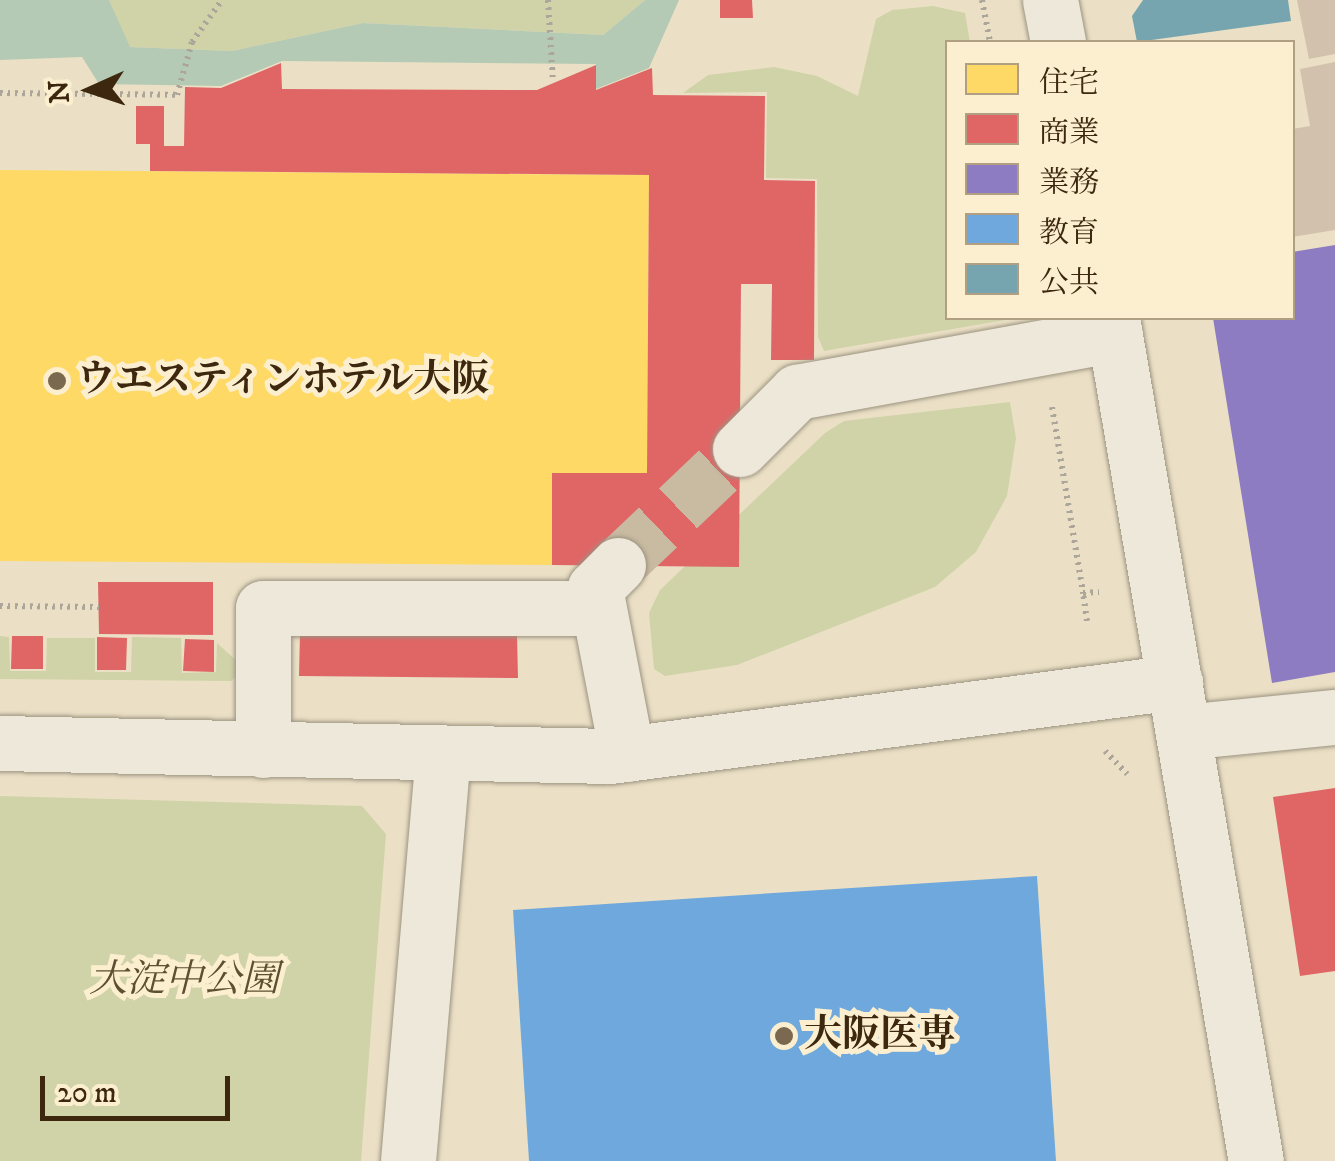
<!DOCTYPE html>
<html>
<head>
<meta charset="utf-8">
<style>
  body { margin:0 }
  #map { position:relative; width:1335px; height:1161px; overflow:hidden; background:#ebe0c5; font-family:"IM FELL DW Pica","Noto Serif JP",serif }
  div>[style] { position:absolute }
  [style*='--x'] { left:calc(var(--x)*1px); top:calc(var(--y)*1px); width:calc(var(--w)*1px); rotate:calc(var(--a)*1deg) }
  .green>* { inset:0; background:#d0d2a8 }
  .water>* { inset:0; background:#b5cab4 }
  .homes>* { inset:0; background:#ffd966 }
  .shops>* { inset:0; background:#e06666 }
  .offices>* { inset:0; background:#8e7cc3 }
  .schools>* { inset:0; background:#6fa8dc }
  .public>* { inset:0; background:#76a5af }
  .building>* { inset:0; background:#d2c2ad }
  .minor-tunnel>* { height:55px; margin-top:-27.5px; transform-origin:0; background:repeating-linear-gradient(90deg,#c8bba1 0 55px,transparent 0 83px) }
  .path>* { height:6px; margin-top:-3px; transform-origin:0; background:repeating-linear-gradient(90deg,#aca59a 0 2.5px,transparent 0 7.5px) }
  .roads { filter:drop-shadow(0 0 2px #9c9381) drop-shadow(0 0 2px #9c9381) }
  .minor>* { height:55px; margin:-27.5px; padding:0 27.5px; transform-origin:27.5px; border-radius:27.5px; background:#eee8da }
  .dots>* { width:28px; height:28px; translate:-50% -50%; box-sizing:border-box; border:5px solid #fcefd0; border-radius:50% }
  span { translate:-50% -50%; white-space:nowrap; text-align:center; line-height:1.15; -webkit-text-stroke:10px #fcefd0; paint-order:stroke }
  .poi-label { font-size:38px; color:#3d280f; font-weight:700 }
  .left { translate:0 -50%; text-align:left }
  .park-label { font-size:38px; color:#5c5030; font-style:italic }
  .legend { position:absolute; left:945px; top:40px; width:350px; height:280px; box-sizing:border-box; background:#fcefd0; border:2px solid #b09f83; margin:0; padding:12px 18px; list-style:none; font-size:30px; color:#3d280f }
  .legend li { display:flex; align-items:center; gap:20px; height:50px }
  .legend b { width:50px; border:2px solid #b09f83 }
  .north { position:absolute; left:40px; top:40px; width:100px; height:100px; -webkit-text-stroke:8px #fcefd0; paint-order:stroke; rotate:267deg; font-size:28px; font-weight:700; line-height:40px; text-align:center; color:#3d280f }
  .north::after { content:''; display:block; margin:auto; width:35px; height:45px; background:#3d280f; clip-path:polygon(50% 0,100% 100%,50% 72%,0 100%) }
  .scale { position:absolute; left:40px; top:1076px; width:190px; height:45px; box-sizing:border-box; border:5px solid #3d280f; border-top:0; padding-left:12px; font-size:30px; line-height:35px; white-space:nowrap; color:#3d280f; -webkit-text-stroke:8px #fcefd0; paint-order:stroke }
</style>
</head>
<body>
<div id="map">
  <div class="green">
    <i style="clip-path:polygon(109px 0,645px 0,603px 35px,363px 23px,232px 51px,129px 47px)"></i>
    <i style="clip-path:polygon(933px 6px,965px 13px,970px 42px,948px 42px,948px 318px,1017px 318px,824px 351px,818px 337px,817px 179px,766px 178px,767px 92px,683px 93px,708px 75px,774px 67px,817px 76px,858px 96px,876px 19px,892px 10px)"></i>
    <i style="clip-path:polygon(1010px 402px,1016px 438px,1007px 496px,976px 552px,935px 587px,737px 665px,665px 676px,654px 669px,649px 613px,660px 590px,825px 433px,844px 421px)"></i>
    <i style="clip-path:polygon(0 636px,9px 637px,10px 671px,46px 671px,47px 638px,95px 638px,95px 672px,131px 672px,132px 637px,181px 638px,182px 673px,216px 672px,217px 643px,239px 663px,238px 675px,231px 681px,0 679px)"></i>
    <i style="clip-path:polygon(0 796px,362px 806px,386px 834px,361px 1161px,0 1161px)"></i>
  </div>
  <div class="water">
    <i style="clip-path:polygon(0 0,109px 0,130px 47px,232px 51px,363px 23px,603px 35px,645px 0,679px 0,649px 68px,596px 89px,596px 64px,282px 61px,221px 86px,99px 84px,82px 57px,0 60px)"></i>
  </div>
  <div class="homes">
    <i style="clip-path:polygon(0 170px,649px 175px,647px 473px,552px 473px,552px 565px,0 561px)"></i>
  </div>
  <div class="shops">
    <i style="clip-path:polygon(720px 0,752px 0,753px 18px,720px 18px)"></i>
    <i style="clip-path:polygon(281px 63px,282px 89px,537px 90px,596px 65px,596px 90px,652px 68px,653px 95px,765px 96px,764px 180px,815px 181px,814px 360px,771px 360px,772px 284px,741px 284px,739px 567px,552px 565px,552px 473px,647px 473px,649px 175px,150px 171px,150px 144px,136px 144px,136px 106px,164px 106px,164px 146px,184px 146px,185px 87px,221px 88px)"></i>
    <i style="clip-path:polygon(98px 582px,213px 582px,213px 635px,99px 634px)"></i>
    <i style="clip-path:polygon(300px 633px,517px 635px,518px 678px,299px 676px)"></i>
    <i style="clip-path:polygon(12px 636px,43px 636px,43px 669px,11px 669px)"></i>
    <i style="clip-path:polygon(97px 637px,127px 638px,126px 670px,97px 670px)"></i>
    <i style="clip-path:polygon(185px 639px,214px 640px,214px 672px,183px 671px)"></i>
    <i style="clip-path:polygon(1335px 788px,1335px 971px,1300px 976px,1273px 797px)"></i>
  </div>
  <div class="offices">
    <i style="clip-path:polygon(1335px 245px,1335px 672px,1272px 683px,1213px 318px,1292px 318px,1292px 252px)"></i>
  </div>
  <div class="schools">
    <i style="clip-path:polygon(1037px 876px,1056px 1161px,529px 1161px,513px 910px)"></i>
  </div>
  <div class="public">
    <i style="clip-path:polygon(1143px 0,1288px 0,1291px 21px,1137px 42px,1132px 16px)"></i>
  </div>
  <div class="building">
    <i style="clip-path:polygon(1297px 0,1335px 0,1335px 54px,1309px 59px)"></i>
    <i style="clip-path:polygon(1335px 62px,1335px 230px,1292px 237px,1292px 129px,1310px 126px,1300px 69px)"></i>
  </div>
  <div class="minor-tunnel">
    <i style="--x:618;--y:565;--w:168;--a:-43.6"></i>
  </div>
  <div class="path">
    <i style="--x:548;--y:0;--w:82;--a:86.5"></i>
    <i style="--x:982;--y:0;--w:43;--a:79.2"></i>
    <i style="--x:0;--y:93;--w:177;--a:0.6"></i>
    <i style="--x:177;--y:95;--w:55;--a:-74.2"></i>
    <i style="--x:192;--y:42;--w:52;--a:-54.5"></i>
    <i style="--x:1052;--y:407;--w:189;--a:80.5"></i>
    <i style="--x:0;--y:606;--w:99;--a:0.6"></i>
    <i style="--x:1087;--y:621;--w:28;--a:-98"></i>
    <i style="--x:1083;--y:593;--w:16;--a:-4"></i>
    <i style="--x:1105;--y:751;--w:32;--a:46"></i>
  </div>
  <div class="roads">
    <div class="minor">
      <i style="--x:1050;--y:0;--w:43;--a:79.2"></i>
      <i style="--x:1112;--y:318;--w:855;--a:80.31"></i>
      <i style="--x:740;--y:449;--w:81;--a:-45"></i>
      <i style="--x:797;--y:392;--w:323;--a:-10.3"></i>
      <i style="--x:618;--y:565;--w:33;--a:135"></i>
      <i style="--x:595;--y:588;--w:169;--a:79.1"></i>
      <i style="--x:1184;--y:732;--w:152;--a:-5.7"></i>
      <i style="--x:0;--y:743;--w:610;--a:1.22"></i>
      <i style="--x:610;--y:756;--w:570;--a:-7.46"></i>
      <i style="--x:263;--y:750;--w:142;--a:-90"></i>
      <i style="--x:263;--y:608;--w:335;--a:0"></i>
      <i style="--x:408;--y:1161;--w:408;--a:-85.1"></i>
    </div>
  </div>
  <div class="dots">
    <i style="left:57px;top:381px;background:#7a684f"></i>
    <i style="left:784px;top:1036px;background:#7a684f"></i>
  </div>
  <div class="poi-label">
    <span class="left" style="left:77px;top:381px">ウエスティンホテル大阪</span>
    <span class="left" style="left:804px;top:1036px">大阪医専</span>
  </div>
  <div class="park-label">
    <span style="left:184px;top:981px">大淀中公園</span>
  </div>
  <ul class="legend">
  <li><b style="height:28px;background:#ffd966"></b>住宅</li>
  <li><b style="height:28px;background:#e06666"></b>商業</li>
  <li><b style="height:28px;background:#8e7cc3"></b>業務</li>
  <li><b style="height:28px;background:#6fa8dc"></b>教育</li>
  <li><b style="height:28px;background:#76a5af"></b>公共</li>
  </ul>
  <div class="north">N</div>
  <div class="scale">20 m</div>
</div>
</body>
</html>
